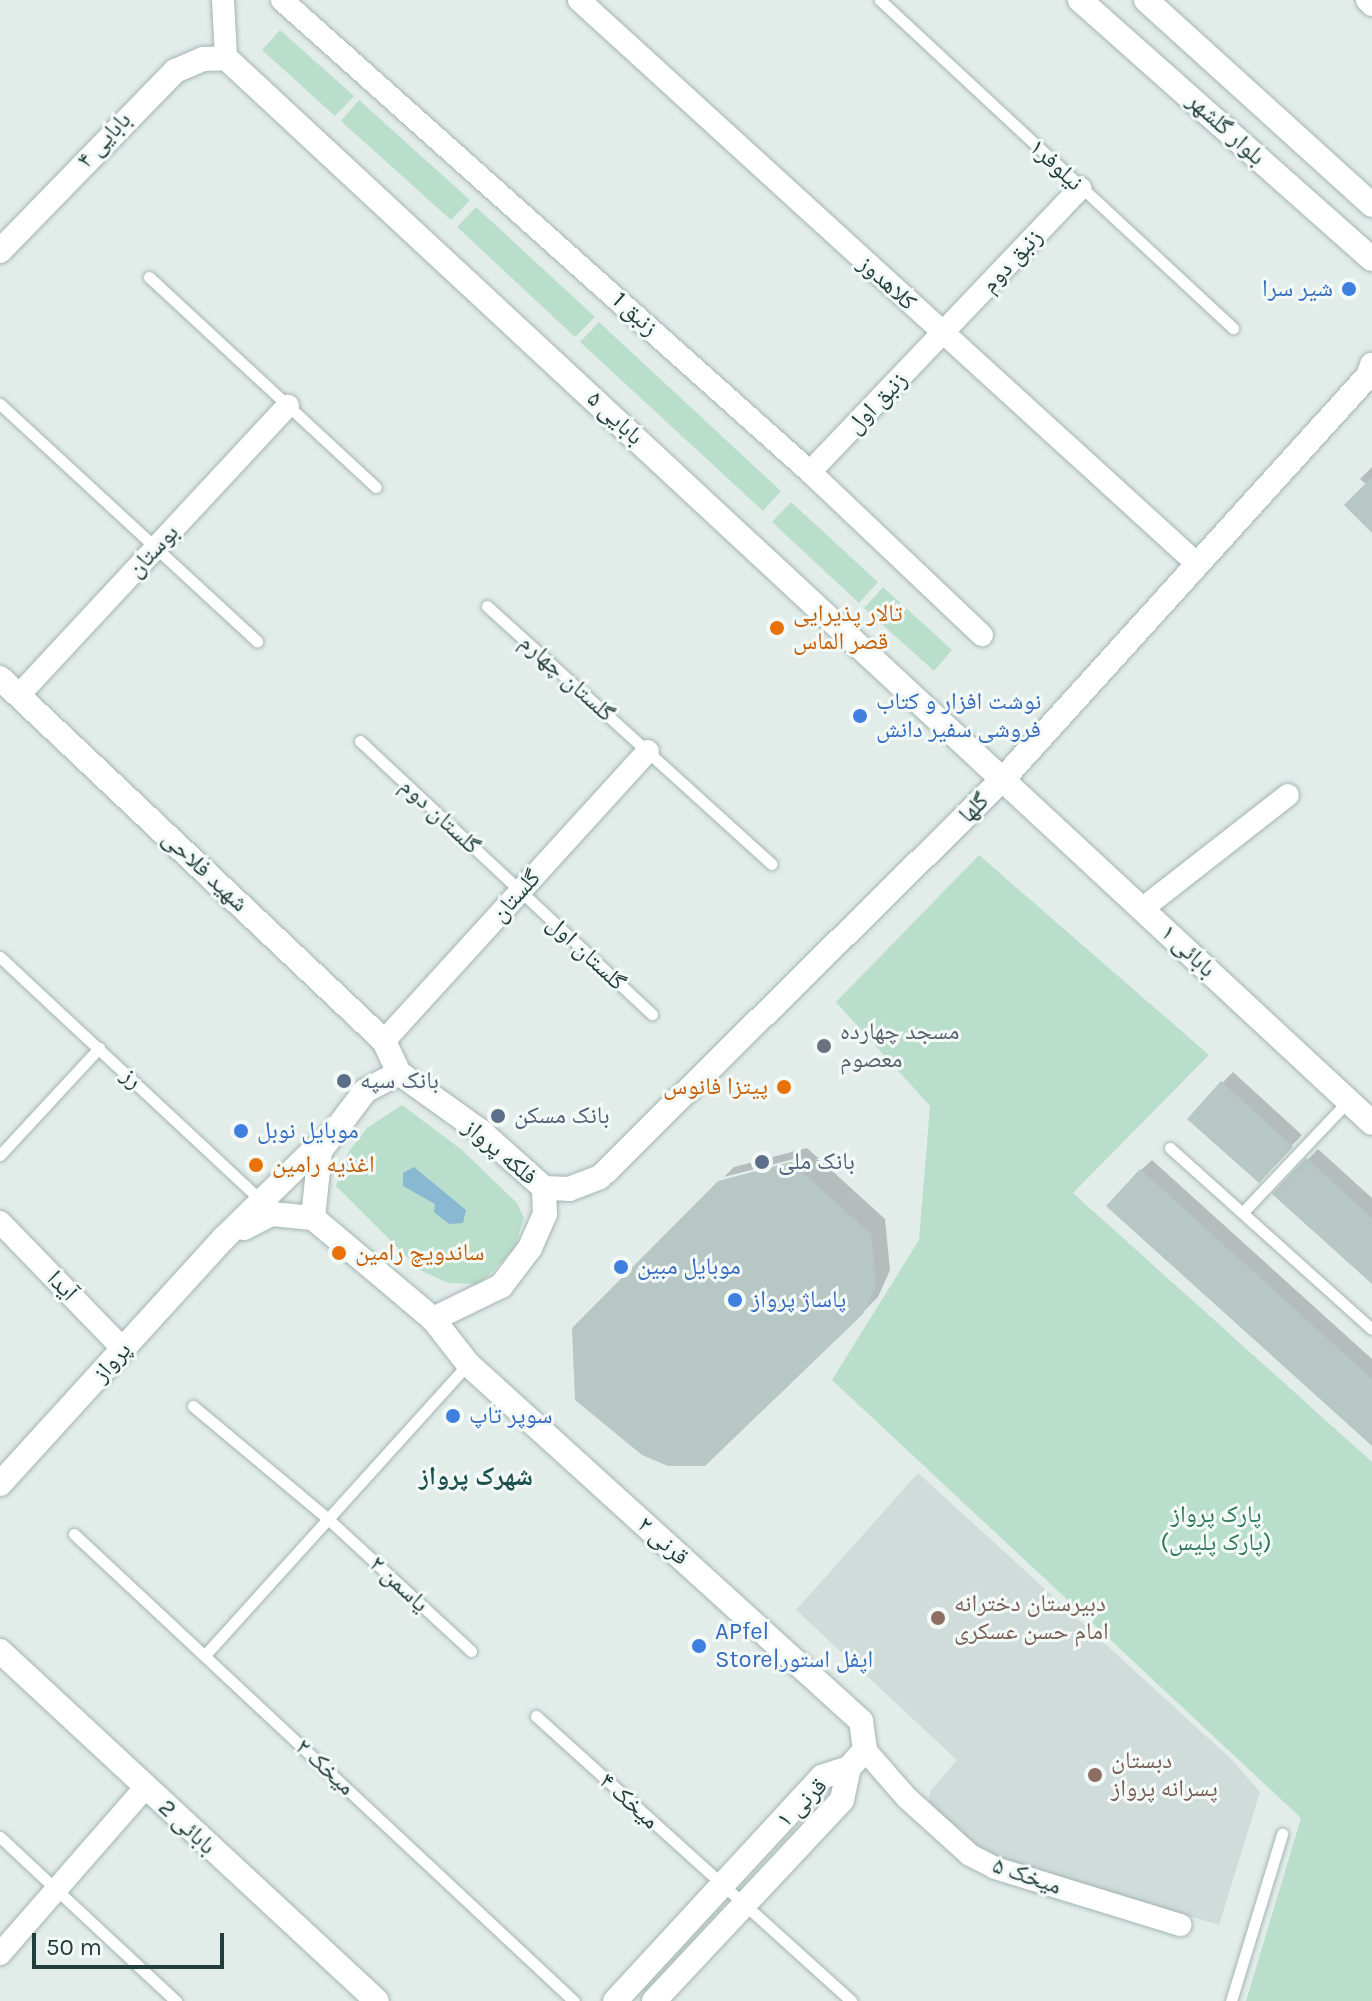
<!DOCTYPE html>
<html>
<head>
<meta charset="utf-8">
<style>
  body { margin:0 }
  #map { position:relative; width:1372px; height:2001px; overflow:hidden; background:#e2edea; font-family:Karla,"Noto Naskh Arabic",sans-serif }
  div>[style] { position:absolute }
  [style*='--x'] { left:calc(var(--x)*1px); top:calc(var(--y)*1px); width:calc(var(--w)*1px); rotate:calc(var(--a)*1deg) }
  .built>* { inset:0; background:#d0dcd9 }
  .green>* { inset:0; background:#badecc }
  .water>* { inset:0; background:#89b8d3 }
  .shadow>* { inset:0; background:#0003 }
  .building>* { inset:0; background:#b7c7c4 }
  .roads { filter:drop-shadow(0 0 2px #a4b5b2) drop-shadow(0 0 2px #a4b5b2) }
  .service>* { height:11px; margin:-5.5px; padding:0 5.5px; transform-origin:5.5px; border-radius:5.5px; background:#fff }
  .minor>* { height:22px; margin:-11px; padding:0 11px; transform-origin:11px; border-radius:11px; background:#fff }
  .tertiary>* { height:24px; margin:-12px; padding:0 12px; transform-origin:12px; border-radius:12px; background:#fff }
  .secondary>* { height:24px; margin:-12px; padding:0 12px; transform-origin:12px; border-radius:12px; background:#fff }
  .dots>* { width:22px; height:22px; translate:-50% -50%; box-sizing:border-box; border:4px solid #f3f9f7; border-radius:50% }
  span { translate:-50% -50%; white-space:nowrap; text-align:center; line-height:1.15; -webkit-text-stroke:6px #f3f9f7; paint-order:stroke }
  .street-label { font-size:24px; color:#213e3c }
  .shop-label { font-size:24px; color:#366cbe }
  .right { translate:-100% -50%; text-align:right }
  .left { translate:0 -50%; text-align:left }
  .food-label { font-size:24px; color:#c56008 }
  .worship-label { font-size:24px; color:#5b616d }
  .service-label { font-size:24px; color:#4e5e75 }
  .park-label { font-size:24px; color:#2b7658 }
  .education-label { font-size:24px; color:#785e54 }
  .neighbourhood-label { font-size:26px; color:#1d514f; font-weight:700 }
  .scale { position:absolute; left:32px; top:1933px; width:192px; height:36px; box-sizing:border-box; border:4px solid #213e3c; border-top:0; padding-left:10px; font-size:24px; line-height:28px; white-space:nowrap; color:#213e3c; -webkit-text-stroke:6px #f3f9f7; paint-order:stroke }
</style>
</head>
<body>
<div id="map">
  <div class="built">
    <i style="clip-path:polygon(918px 1473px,1231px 1759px,1260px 1792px,1219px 1925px,983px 1854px,928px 1803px,931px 1790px,957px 1760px,796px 1610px)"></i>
  </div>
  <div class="green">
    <i style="clip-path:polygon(280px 30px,354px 96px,335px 116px,262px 50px)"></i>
    <i style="clip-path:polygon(359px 100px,470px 200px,451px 220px,341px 121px)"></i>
    <i style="clip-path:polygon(476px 207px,595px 317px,575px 337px,457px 227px)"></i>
    <i style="clip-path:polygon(599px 322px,781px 491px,763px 511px,580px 342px)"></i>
    <i style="clip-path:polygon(791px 502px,878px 582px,859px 603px,772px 522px)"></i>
    <i style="clip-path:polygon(883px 587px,952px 650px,934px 671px,864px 608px)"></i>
    <i style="clip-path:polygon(979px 855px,1209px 1055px,1073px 1193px,1372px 1462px,1372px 2001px,1246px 2001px,1301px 1818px,832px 1380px,919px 1240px,930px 1106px,836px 1002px)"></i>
    <i style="clip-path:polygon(402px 1105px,462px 1150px,517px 1203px,524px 1218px,514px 1249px,480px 1284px,448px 1283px,420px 1270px,336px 1186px,349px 1151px,367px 1128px)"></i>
  </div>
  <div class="water">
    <i style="clip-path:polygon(414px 1167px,466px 1210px,463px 1223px,449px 1224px,434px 1212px,435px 1204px,403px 1186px,403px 1173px)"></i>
  </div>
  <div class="shadow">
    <i style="clip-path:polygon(1372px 467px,1372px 530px,1367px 485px,1360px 479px)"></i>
    <i style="clip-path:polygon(1233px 1072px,1302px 1135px,1259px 1180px,1222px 1083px)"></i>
    <i style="clip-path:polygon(807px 1148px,885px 1219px,890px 1270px,878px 1297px,862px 1313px,719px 1182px,802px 1161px,801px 1157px,724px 1177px,734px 1167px)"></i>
    <i style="clip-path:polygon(1318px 1149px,1372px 1198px,1372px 1282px,1275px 1194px)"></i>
    <i style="clip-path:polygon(1152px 1160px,1372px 1359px,1372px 1443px,1141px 1170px)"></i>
  </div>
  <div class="building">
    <i style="clip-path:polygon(1372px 477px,1372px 533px,1344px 505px)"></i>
    <i style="clip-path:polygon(1221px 1081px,1293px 1147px,1259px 1183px,1187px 1119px)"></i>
    <i style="clip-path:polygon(1306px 1158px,1372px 1218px,1372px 1284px,1272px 1194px)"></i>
    <i style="clip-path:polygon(791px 1162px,871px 1234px,876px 1287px,863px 1314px,705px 1466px,668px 1466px,642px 1455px,575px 1400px,572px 1328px,718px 1181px)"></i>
    <i style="clip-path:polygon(1140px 1169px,1372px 1379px,1372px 1446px,1106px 1206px)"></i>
  </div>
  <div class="roads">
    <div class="service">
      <i style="--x:880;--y:0;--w:482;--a:42.9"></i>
      <i style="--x:149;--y:277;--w:309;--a:42.8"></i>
      <i style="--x:0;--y:404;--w:350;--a:42.7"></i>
      <i style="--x:487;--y:606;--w:384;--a:42.2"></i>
      <i style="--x:360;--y:741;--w:400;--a:43.1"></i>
      <i style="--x:0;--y:957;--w:358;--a:43"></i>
      <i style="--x:1170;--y:1148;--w:271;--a:41.9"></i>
      <i style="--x:0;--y:1155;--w:146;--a:-47.2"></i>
      <i style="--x:1244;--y:1211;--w:151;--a:-46.6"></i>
      <i style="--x:193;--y:1406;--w:175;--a:39.9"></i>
      <i style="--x:327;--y:1518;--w:196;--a:42.7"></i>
      <i style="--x:74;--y:1534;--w:684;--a:43.05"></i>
      <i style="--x:205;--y:1655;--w:392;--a:-47.9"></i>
      <i style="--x:536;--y:1716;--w:425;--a:42.1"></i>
      <i style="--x:0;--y:1837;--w:241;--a:43"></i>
      <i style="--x:1231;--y:2001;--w:175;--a:-73"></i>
    </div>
    <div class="minor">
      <i style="--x:223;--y:0;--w:58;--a:87"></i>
      <i style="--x:282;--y:0;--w:708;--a:41.79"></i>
      <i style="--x:810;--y:472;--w:237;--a:43.5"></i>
      <i style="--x:579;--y:0;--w:837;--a:42.38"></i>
      <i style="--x:1367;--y:0;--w:7;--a:45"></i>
      <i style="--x:810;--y:472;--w:392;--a:-46.4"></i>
      <i style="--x:19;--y:695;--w:395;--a:-47.1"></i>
      <i style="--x:1142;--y:909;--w:185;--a:-38"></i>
      <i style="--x:384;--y:1041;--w:392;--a:-47.7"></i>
      <i style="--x:0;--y:1222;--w:177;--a:45.9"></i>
      <i style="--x:865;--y:1750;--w:64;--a:48.8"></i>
      <i style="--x:907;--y:1798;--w:85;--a:42.1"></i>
      <i style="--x:970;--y:1855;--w:28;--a:27"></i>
      <i style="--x:995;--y:1868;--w:194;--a:17.1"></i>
      <i style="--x:0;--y:1954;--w:220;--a:-48.9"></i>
    </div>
    <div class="tertiary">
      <i style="--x:0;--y:678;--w:528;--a:43.39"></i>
      <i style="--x:384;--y:1041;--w:35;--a:65"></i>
      <i style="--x:399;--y:1073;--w:98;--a:35.5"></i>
      <i style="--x:479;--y:1130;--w:87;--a:41.7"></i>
      <i style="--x:544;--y:1188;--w:26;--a:88"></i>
      <i style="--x:545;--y:1214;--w:37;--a:114"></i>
      <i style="--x:530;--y:1248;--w:48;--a:127.3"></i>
      <i style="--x:501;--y:1286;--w:76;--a:154.1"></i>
      <i style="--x:433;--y:1319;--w:157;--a:-139.9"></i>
      <i style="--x:313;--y:1218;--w:67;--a:-84"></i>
      <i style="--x:320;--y:1151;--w:75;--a:-53.1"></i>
      <i style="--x:365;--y:1091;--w:38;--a:-28"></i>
      <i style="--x:544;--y:1188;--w:25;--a:2"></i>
      <i style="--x:569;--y:1189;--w:33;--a:-21"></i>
      <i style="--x:600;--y:1177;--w:568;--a:-44.64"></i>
      <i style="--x:1004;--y:778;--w:542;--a:-47.84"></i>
      <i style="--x:244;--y:1228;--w:31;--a:-27"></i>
      <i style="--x:272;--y:1214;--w:41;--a:5.6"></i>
      <i style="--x:433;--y:1319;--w:57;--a:52.1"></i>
      <i style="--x:468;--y:1364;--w:531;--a:42.25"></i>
      <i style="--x:861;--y:1721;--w:29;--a:82"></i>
      <i style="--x:865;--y:1750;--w:24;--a:132"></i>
      <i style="--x:849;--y:1768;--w:28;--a:162"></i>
      <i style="--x:822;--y:1777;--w:305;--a:132.7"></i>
      <i style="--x:0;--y:1484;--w:333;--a:-47.7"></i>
      <i style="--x:224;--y:1238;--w:140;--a:-44.4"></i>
      <i style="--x:654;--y:2001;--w:275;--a:-46.9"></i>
      <i style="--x:842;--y:1800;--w:33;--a:-78"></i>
    </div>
    <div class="secondary">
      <i style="--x:1080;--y:0;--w:390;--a:41.6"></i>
      <i style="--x:1146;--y:0;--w:305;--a:42.2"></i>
      <i style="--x:0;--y:251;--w:251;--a:-45.8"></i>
      <i style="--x:175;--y:71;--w:30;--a:-23"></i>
      <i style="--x:203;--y:59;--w:23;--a:-2"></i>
      <i style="--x:226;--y:58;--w:1564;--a:42.9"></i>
      <i style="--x:1368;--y:376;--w:12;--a:-70"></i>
      <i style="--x:0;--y:1651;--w:514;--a:42.87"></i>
    </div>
  </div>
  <div class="dots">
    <i style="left:1349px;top:289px;background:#3f7fe0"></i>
    <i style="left:777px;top:628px;background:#e8710a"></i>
    <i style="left:860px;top:716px;background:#3f7fe0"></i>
    <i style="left:824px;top:1046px;background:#6b7280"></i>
    <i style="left:344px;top:1081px;background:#5c6f8a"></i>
    <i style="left:784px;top:1087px;background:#e8710a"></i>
    <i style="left:498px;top:1116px;background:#5c6f8a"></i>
    <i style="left:241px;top:1131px;background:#3f7fe0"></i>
    <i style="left:762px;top:1162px;background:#5c6f8a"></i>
    <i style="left:256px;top:1165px;background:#e8710a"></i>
    <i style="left:339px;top:1253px;background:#e8710a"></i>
    <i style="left:621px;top:1267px;background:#3f7fe0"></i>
    <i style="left:735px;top:1300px;background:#3f7fe0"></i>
    <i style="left:453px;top:1416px;background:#3f7fe0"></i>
    <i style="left:938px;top:1618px;background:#8d6e63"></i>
    <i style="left:699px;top:1646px;background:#3f7fe0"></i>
    <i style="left:1095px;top:1775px;background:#8d6e63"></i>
  </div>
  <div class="street-label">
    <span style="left:1226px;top:129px;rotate:42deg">بلوار گلشهر</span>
    <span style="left:104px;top:140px;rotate:-47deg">بابایی ۴</span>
    <span style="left:1056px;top:165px;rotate:43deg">نیلوفر۱</span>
    <span style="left:1012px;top:261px;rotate:-47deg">زنبق دوم</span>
    <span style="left:887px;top:283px;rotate:42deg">کلاهدوز</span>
    <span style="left:635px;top:314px;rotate:42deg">زنبق 1</span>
    <span style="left:877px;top:403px;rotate:-46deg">زنبق اول</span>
    <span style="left:615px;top:418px;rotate:43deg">۵ بابایی</span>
    <span style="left:153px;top:551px;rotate:-47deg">بوستان</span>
    <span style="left:567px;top:678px;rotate:42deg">گلستان چهارم</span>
    <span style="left:974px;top:808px;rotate:-45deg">گلها</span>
    <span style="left:440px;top:816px;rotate:43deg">گلستان دوم</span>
    <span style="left:205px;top:871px;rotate:43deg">شهید فلاحی</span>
    <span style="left:516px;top:896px;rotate:-48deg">گلستان</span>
    <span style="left:1188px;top:951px;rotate:43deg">بابائی ۱</span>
    <span style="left:586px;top:953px;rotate:43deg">گلستان اول</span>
    <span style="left:132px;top:1078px;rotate:43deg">رز</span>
    <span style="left:500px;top:1152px;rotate:40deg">فلکه پرواز</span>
    <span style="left:62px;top:1286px;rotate:46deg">آیدا</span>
    <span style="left:112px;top:1362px;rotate:-48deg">پرواز</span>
    <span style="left:663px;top:1541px;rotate:42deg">قرنی ۲</span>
    <span style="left:399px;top:1584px;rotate:43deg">یاسمن ۲</span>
    <span style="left:325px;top:1767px;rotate:43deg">میخک ۲</span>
    <span style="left:629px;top:1801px;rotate:42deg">میخک ۴</span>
    <span style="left:802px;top:1803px;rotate:-44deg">قرنی ۱</span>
    <span style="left:187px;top:1827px;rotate:43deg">بابائی 2</span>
    <span style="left:1027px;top:1876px;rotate:19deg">میخک ۵</span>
  </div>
  <div class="shop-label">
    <span class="right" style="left:1333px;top:289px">شیر سرا</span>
    <span class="left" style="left:876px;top:716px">نوشت افزار و کتاب<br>فروشی سفیر دانش</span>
    <span class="left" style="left:257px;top:1131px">موبایل نوبل</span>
    <span class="left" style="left:637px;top:1267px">موبایل مبین</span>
    <span class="left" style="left:751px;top:1300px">پاساژ پرواز</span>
    <span class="left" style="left:469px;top:1416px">سوپر تاپ</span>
    <span class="left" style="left:715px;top:1646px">APfel<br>Store|اپفل استور</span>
  </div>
  <div class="food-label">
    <span class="left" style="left:793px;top:628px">تالار پذیرایی<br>قصر الماس</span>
    <span class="right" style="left:768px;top:1087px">پیتزا فانوس</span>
    <span class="left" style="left:272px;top:1165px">اغذیه رامین</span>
    <span class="left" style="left:355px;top:1253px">ساندویچ رامین</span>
  </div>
  <div class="worship-label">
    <span class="left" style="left:840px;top:1046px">مسجد چهارده<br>معصوم</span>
  </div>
  <div class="service-label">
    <span class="left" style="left:360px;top:1081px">بانک سپه</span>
    <span class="left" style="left:514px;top:1116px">بانک مسکن</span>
    <span class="left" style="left:778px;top:1162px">بانک ملی</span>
  </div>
  <div class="park-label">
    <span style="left:1216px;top:1529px">پارک پرواز<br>(پارک پلیس)</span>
  </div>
  <div class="education-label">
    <span class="left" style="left:954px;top:1618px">دبیرستان دخترانه<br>امام حسن عسکری</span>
    <span class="left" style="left:1111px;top:1775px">دبستان<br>پسرانه پرواز</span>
  </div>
  <div class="neighbourhood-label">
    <span style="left:476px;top:1477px">شهرک پرواز</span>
  </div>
  <div class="scale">50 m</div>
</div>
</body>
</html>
